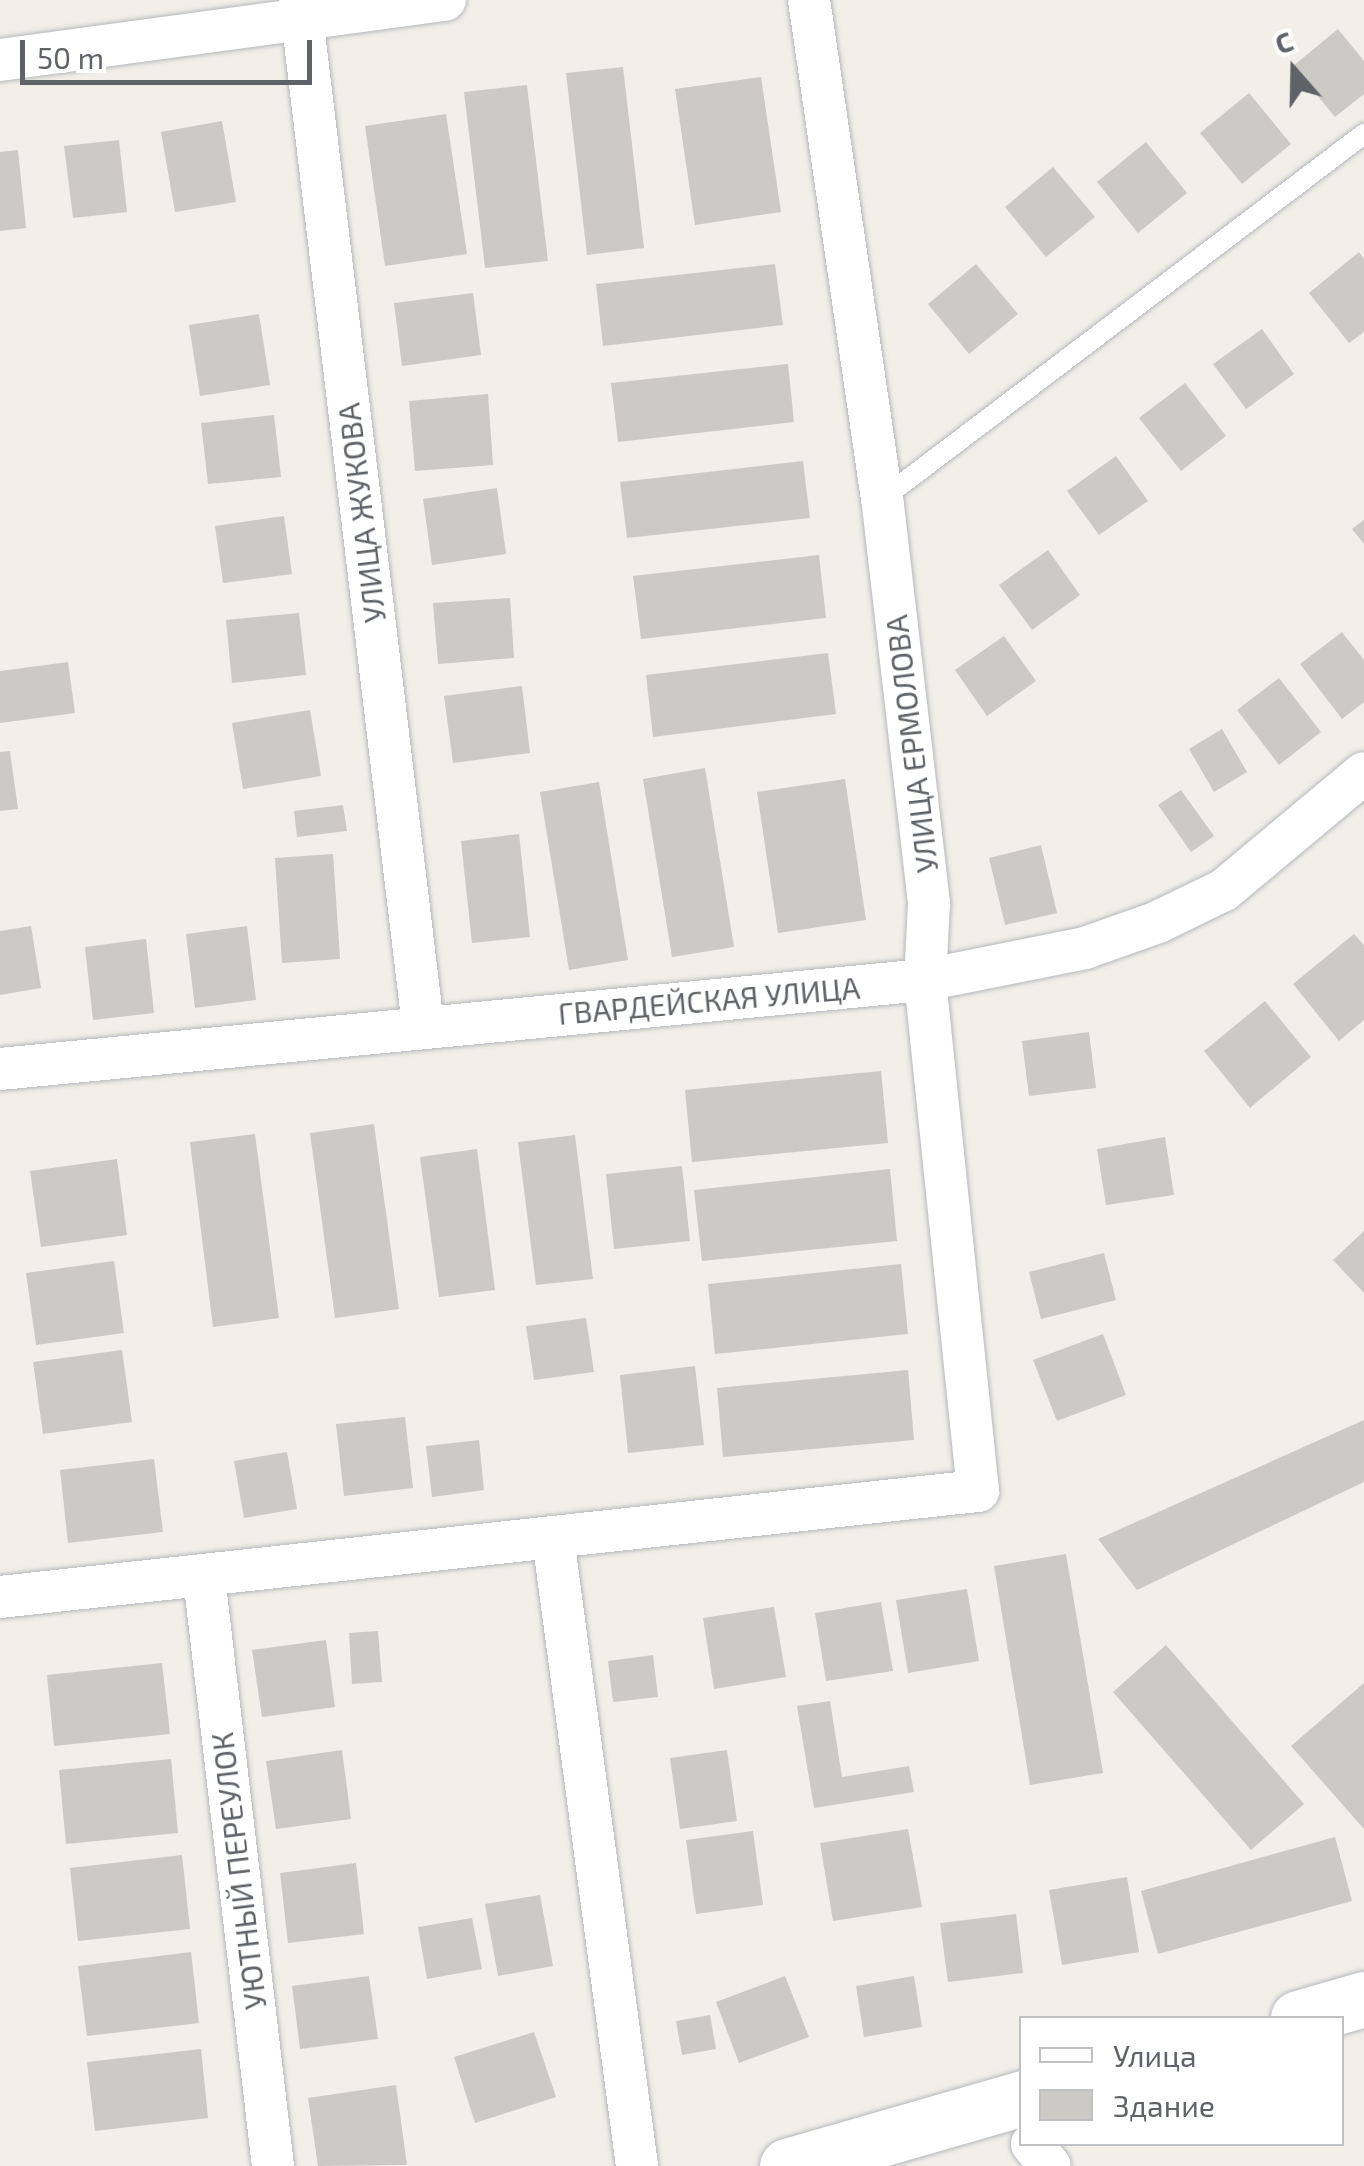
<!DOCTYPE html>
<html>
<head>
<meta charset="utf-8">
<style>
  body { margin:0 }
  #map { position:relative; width:1364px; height:2166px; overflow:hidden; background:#f1efe8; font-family:"Exo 2",sans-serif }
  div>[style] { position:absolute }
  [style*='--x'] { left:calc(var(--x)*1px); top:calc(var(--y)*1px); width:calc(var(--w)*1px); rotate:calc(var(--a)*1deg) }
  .building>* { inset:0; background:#cccac5 }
  .roads { filter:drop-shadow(0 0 2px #b5b8bc) drop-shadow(0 0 2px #b5b8bc) }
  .lane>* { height:20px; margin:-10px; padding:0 10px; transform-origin:10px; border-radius:10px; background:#fff }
  .street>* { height:42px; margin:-21px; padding:0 21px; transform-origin:21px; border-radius:21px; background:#fff }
  .secondary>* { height:55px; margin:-27.5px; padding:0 27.5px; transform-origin:27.5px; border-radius:27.5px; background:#fff }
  span { translate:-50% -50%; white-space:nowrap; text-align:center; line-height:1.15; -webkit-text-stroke:8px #fff; paint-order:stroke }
  .street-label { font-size:30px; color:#5f6368 }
  .legend { position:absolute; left:1019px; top:2016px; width:325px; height:130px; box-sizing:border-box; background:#fff; border:2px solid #bfc1c3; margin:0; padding:12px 18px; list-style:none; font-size:30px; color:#5f6368 }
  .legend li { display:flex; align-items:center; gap:20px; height:50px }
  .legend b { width:50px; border:2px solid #bfc1c3 }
  .north { position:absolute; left:1244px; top:20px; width:100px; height:100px; -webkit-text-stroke:8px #fff; paint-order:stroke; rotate:340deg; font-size:28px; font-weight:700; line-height:40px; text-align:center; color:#5f6368 }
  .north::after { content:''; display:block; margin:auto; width:35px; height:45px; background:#5f6368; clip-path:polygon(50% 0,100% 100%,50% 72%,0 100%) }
  .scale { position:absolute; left:20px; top:40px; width:292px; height:45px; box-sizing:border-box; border:5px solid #5f6368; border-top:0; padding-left:12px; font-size:30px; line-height:35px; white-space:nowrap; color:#5f6368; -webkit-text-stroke:8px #fff; paint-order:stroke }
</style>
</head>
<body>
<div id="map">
  <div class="building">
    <i style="clip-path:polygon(1338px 29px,1364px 61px,1364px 94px,1335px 117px,1293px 66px)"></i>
    <i style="clip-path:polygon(623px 67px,644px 248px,587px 255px,566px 73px)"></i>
    <i style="clip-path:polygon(761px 77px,781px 212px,695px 225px,675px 89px)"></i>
    <i style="clip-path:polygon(527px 85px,548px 261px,485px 268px,464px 92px)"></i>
    <i style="clip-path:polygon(1249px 93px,1291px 144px,1242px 184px,1200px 133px)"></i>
    <i style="clip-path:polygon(446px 114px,467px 254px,385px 266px,365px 126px)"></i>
    <i style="clip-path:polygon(222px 121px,236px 202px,175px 212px,161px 132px)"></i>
    <i style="clip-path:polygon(119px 140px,127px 212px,73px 218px,64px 146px)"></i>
    <i style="clip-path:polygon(1146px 142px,1187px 193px,1138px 233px,1097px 182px)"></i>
    <i style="clip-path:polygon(18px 150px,26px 228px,0 231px,0 152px)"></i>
    <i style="clip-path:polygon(1053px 167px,1095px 217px,1046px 257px,1005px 207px)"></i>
    <i style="clip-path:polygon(1359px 252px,1364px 259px,1364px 332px,1349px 343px,1309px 293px)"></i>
    <i style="clip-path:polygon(775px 264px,783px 325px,603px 346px,596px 284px)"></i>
    <i style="clip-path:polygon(976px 264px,1018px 314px,969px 354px,928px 304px)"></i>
    <i style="clip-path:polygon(473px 293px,481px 355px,402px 366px,394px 303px)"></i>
    <i style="clip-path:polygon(259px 314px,270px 385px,200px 396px,189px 325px)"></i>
    <i style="clip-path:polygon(1262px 329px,1294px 374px,1246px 409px,1213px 364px)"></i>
    <i style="clip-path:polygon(788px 364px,794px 422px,618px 442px,611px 383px)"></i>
    <i style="clip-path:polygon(1185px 383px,1226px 436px,1181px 471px,1139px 418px)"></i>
    <i style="clip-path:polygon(488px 394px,493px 465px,415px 471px,409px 401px)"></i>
    <i style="clip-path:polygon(274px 415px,281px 477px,208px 484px,201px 423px)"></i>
    <i style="clip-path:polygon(1116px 456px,1148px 501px,1099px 535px,1067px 491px)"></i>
    <i style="clip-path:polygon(803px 461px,810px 518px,627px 538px,620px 482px)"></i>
    <i style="clip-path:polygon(497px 488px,506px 554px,432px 565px,423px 499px)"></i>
    <i style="clip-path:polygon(284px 516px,292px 574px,223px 583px,215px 526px)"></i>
    <i style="clip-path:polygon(1364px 520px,1364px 544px,1352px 529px)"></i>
    <i style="clip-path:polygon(1048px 550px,1080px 595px,1032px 630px,999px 585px)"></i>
    <i style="clip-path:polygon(819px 555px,826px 618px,641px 639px,633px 576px)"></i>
    <i style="clip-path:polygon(510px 598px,514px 658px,438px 664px,433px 603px)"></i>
    <i style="clip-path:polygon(299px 613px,306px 675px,232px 683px,226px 620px)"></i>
    <i style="clip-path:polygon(1342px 632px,1364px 660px,1364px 702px,1342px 719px,1300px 664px)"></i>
    <i style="clip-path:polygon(1004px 636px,1036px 681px,987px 716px,955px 670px)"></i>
    <i style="clip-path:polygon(828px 653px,836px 714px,653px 737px,646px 675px)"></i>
    <i style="clip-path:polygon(68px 662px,75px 713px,0 723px,0 671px)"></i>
    <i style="clip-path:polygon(1279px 678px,1321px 732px,1279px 765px,1237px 710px)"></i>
    <i style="clip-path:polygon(522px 686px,530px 753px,453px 763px,444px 696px)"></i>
    <i style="clip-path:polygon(310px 710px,321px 776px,243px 789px,232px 723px)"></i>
    <i style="clip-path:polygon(1222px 729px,1247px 772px,1214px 792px,1189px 749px)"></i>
    <i style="clip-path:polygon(10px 751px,18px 809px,0 811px,0 752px)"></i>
    <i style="clip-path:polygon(705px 768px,734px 947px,672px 957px,643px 779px)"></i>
    <i style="clip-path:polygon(845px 779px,866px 920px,778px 933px,757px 792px)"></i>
    <i style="clip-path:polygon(599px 782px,628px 960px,569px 970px,540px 792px)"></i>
    <i style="clip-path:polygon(1181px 790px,1214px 836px,1191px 852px,1158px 805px)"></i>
    <i style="clip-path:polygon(343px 805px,347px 831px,297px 837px,294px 811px)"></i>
    <i style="clip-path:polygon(519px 834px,530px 937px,472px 943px,461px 841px)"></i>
    <i style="clip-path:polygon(1041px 845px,1057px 913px,1005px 925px,989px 858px)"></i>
    <i style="clip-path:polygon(333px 854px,340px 959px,282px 963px,275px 858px)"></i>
    <i style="clip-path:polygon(31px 926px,41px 988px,0 995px,0 931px)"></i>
    <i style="clip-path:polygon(247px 926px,256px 1000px,195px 1008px,186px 934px)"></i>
    <i style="clip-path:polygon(1354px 934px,1364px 945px,1364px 1020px,1339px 1041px,1293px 984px)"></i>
    <i style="clip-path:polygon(146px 939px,154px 1013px,93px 1020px,85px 947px)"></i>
    <i style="clip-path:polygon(1265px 1001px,1311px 1057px,1250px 1108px,1204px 1051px)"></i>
    <i style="clip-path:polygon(1089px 1032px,1096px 1088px,1029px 1096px,1022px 1041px)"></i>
    <i style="clip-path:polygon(881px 1071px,888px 1143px,692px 1162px,685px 1090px)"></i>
    <i style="clip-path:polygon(374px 1124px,399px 1309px,335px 1318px,310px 1133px)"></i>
    <i style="clip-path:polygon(255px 1134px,279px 1318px,213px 1327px,190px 1142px)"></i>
    <i style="clip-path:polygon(575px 1135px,593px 1279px,536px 1285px,518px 1142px)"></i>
    <i style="clip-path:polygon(1165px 1137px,1174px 1195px,1106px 1205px,1097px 1149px)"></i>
    <i style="clip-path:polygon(477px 1149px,495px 1290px,439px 1297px,420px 1157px)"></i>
    <i style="clip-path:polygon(117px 1159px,127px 1235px,41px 1247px,30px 1171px)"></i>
    <i style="clip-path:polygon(682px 1166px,690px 1241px,614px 1249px,606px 1174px)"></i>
    <i style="clip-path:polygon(890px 1169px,897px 1241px,702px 1261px,694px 1190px)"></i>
    <i style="clip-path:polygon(1364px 1231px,1364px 1293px,1333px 1260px)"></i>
    <i style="clip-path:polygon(1104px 1253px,1116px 1300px,1041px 1319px,1029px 1272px)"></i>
    <i style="clip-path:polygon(114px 1261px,124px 1333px,36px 1345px,26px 1273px)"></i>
    <i style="clip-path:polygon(901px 1264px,908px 1334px,715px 1354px,708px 1284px)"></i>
    <i style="clip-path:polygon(586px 1318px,594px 1372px,534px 1380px,526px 1326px)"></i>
    <i style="clip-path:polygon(1103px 1334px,1126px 1395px,1057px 1421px,1033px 1360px)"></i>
    <i style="clip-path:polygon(122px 1350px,132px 1422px,43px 1434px,33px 1362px)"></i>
    <i style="clip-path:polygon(695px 1366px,704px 1445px,628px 1453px,620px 1375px)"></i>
    <i style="clip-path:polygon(908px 1370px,914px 1440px,723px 1457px,717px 1388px)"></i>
    <i style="clip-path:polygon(405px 1417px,413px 1488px,344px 1496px,336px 1424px)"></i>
    <i style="clip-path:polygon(1364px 1420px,1364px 1482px,1137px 1590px,1098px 1539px)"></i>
    <i style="clip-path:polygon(479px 1440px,484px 1490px,432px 1497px,426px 1446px)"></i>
    <i style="clip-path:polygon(287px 1452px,297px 1509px,244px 1518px,234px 1461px)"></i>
    <i style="clip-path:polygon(154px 1459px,163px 1532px,68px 1543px,60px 1470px)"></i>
    <i style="clip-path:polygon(1066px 1554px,1103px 1773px,1030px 1785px,994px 1566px)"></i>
    <i style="clip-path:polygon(967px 1589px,979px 1661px,908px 1673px,896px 1600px)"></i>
    <i style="clip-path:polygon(881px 1602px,893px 1671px,826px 1681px,815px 1613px)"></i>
    <i style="clip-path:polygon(774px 1607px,786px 1677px,714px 1689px,703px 1618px)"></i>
    <i style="clip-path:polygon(378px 1631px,382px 1682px,352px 1684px,349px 1633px)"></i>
    <i style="clip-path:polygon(326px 1640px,335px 1707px,262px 1717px,252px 1650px)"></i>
    <i style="clip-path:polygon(1166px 1645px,1304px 1804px,1251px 1850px,1113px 1692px)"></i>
    <i style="clip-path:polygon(653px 1655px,658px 1697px,613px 1702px,608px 1661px)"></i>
    <i style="clip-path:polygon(162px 1663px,170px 1734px,54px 1746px,47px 1675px)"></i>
    <i style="clip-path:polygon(1364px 1683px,1364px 1829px,1291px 1746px)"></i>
    <i style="clip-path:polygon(830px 1701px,842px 1777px,909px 1766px,914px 1792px,814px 1808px,797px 1706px)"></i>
    <i style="clip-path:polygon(342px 1750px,351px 1819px,276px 1829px,266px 1761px)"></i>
    <i style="clip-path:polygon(727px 1750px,737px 1821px,680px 1829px,670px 1758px)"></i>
    <i style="clip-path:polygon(171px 1759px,178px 1833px,66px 1844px,59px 1770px)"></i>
    <i style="clip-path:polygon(908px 1829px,922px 1907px,833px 1921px,820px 1843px)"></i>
    <i style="clip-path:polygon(753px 1831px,763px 1905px,696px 1914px,686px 1840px)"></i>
    <i style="clip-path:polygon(1335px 1837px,1352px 1901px,1158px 1954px,1141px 1891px)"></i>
    <i style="clip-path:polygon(182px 1855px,190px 1929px,78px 1941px,70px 1868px)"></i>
    <i style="clip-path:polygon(356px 1863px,364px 1934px,288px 1943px,280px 1873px)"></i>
    <i style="clip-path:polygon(1127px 1877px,1139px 1952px,1062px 1965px,1049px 1890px)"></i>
    <i style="clip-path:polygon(540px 1895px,553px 1966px,498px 1976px,485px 1904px)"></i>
    <i style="clip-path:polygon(1016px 1914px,1023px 1973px,948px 1982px,940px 1923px)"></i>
    <i style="clip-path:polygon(472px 1918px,482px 1969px,427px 1979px,418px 1927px)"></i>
    <i style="clip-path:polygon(191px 1952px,199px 2023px,87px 2036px,78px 1966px)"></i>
    <i style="clip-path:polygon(369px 1976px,378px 2039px,300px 2049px,292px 1986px)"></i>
    <i style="clip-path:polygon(785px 1976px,809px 2037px,739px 2063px,716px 2002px)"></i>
    <i style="clip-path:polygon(914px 1976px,922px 2027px,864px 2037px,856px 1986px)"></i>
    <i style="clip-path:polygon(710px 2015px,716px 2049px,682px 2055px,676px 2021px)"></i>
    <i style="clip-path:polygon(534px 2032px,556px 2097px,475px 2123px,454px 2057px)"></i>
    <i style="clip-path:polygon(201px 2049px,208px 2118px,95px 2131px,87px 2062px)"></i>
    <i style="clip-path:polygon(396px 2085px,407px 2165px,318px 2166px,308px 2098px)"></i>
  </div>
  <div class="roads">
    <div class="lane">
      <i style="--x:882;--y:499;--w:605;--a:-37.14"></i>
    </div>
    <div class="street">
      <i style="--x:300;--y:0;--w:1033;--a:83.16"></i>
      <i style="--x:0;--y:60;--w:449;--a:-7.7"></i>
      <i style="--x:0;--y:1069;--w:929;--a:-5.5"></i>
      <i style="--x:925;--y:980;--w:163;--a:-11.3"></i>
      <i style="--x:1085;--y:948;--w:77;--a:-19.6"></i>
      <i style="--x:1158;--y:922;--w:73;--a:-25.9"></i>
      <i style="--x:1224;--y:890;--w:182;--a:-39.9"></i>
      <i style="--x:553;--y:1538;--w:634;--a:82.38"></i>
      <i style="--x:204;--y:1577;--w:593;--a:83.32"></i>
      <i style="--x:0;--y:1597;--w:984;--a:-6.19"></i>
      <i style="--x:978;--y:1491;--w:514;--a:-95.92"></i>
      <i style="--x:925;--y:980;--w:77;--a:-87"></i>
      <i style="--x:929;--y:903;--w:407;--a:-96.6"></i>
      <i style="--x:882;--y:499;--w:504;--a:-98.32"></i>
      <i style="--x:1032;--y:2144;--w:28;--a:51"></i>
    </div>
    <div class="secondary">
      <i style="--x:1298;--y:2018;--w:69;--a:-16.1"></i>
      <i style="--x:787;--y:2166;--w:245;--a:-16.1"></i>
    </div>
  </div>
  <div class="street-label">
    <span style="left:361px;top:513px;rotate:-97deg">УЛИЦА ЖУКОВА</span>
    <span style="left:911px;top:744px;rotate:-97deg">УЛИЦА ЕРМОЛОВА</span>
    <span style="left:709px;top:1000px;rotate:-5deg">ГВАРДЕЙСКАЯ УЛИЦА</span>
    <span style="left:238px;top:1871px;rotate:-97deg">УЮТНЫЙ ПЕРЕУЛОК</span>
  </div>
  <ul class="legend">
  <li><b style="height:12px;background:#fff"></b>Улица</li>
  <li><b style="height:28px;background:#cccac5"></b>Здание</li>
  </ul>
  <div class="north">С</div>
  <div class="scale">50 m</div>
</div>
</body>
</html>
